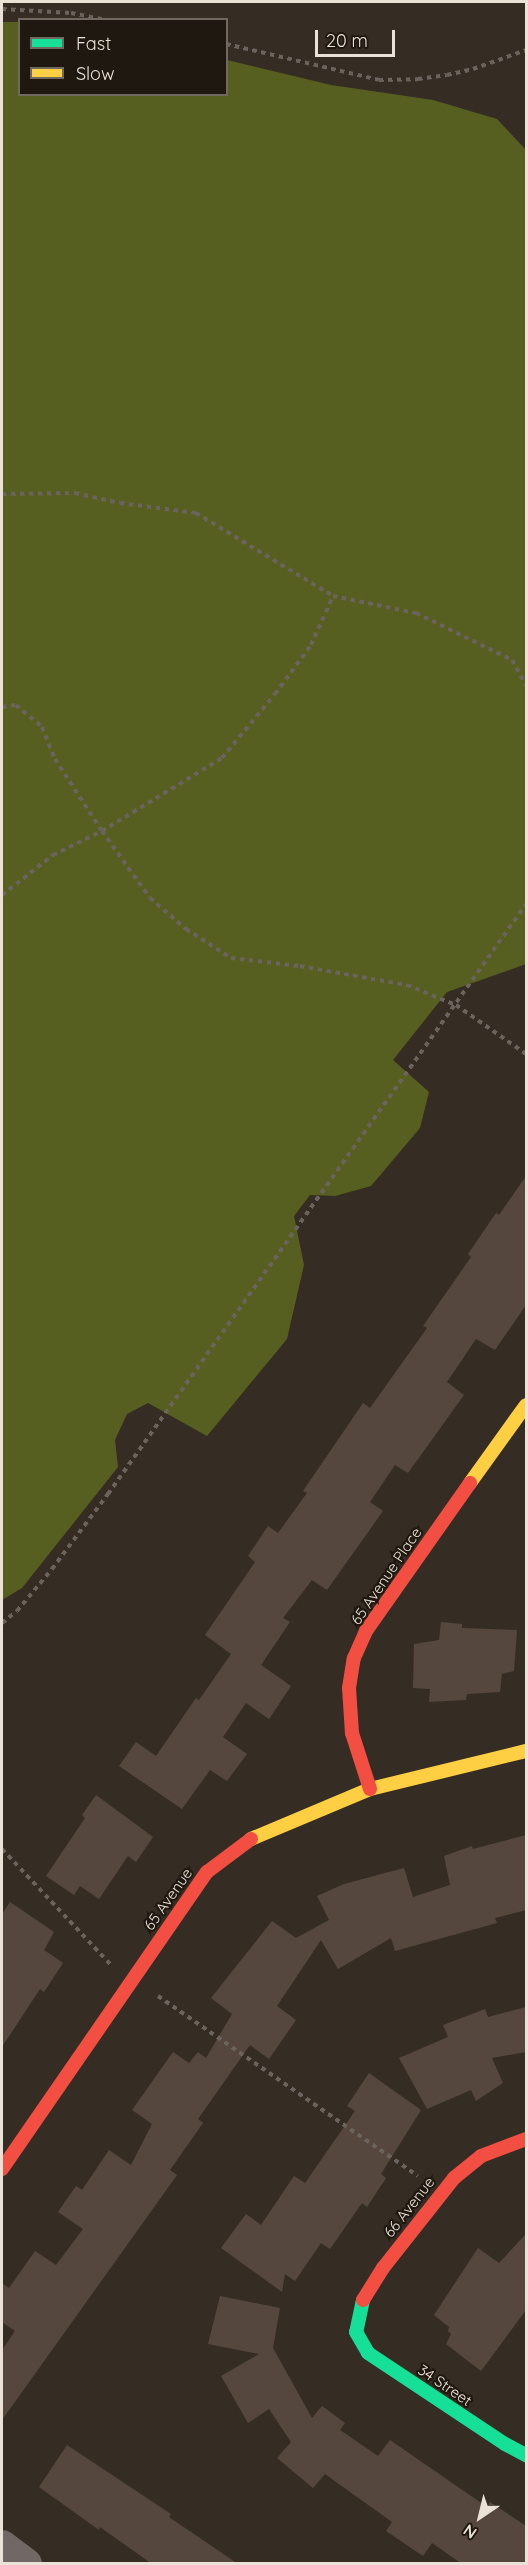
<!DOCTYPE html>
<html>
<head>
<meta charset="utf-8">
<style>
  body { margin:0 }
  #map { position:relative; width:528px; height:2565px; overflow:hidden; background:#352d24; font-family:Quicksand,sans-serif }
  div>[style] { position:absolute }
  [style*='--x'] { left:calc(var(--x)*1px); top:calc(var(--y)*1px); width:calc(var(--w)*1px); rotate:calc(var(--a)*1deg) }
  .forest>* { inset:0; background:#565f20 }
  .building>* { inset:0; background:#56473e }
  .path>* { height:4px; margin-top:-2px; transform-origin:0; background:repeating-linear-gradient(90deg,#6b635d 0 4.5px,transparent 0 9px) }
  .street>* { height:32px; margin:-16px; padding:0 16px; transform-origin:16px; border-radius:16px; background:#716764 }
  .fast>* { height:14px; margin:-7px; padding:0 7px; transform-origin:7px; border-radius:7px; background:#16e098 }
  .slow>* { height:14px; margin:-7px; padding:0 7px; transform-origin:7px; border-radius:7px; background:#ffcf43 }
  .jam>* { height:14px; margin:-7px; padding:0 7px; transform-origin:7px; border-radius:7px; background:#f24e42 }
  span { translate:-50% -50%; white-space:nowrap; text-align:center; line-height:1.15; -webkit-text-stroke:4.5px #1e1810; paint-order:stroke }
  .street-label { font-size:15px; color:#ebe2d7 }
  .frame { position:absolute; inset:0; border:3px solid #ebe2d7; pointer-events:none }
  .legend { position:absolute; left:18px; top:18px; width:210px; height:78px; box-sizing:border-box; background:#1e1810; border:2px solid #706960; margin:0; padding:8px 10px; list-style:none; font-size:18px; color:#ebe2d7 }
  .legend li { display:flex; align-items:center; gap:12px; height:30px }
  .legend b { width:30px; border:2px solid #706960 }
  .north { position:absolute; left:450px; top:2487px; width:60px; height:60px; -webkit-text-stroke:4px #1e1810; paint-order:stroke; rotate:215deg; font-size:16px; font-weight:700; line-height:24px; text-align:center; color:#ebe2d7 }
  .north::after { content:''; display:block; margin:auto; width:21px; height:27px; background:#ebe2d7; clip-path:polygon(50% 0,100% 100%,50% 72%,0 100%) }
  .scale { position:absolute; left:315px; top:30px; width:80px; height:27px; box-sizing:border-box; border:3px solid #ebe2d7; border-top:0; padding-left:8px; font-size:18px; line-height:21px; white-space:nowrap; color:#ebe2d7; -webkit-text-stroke:4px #1e1810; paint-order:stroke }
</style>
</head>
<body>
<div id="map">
  <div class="forest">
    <i style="clip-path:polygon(2px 22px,19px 22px,20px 94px,226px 94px,227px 60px,331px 85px,433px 100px,497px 119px,526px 150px,526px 964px,447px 992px,393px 1060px,429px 1092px,420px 1128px,371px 1186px,335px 1196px,310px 1195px,294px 1216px,304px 1265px,287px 1339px,207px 1436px,148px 1403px,127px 1414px,115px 1440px,118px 1467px,22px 1588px,2px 1600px)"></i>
  </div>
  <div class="building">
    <i style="clip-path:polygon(526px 1176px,526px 1305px,495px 1350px,476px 1339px,447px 1382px,464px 1395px,408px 1473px,395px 1465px,370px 1502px,383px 1511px,327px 1590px,312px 1580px,283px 1618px,290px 1622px,261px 1665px,291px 1686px,269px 1719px,246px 1703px,223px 1737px,247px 1754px,227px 1781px,210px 1770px,182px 1809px,119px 1766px,136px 1742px,156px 1756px,196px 1698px,199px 1700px,231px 1654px,205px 1635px,255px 1562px,248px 1556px,268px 1526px,278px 1533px,307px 1493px,303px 1491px,363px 1403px,370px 1408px,427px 1328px,423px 1326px,471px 1257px,468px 1254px,496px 1213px,499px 1215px)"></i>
    <i style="clip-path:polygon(441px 1622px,462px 1624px,462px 1628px,517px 1630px,514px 1671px,502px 1674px,500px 1692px,467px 1694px,466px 1700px,429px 1702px,430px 1689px,413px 1688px,414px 1644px,439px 1640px)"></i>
    <i style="clip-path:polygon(96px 1795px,153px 1837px,136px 1862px,128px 1856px,99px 1899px,80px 1886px,74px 1895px,46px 1876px,85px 1818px,82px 1815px)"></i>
    <i style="clip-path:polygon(526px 1835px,526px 1910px,495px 1918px,497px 1923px,395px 1951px,391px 1938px,338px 1969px,321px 1940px,277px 2006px,296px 2020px,269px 2059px,250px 2045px,198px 2119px,203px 2123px,170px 2170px,177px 2175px,2px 2420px,2px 2350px,15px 2331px,2px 2322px,2px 2283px,9px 2288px,35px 2251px,56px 2265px,83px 2229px,58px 2212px,76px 2186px,82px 2190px,109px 2150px,131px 2165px,152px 2124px,132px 2110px,173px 2052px,189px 2063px,198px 2052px,206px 2058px,232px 2014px,211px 1998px,272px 1921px,296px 1938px,329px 1920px,317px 1896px,344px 1884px,404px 1868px,413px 1897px,450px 1885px,444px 1856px,472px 1846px,473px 1849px)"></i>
    <i style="clip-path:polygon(10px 1902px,54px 1932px,44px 1950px,63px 1963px,44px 1992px,40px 1989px,2px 2047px,2px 1914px)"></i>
    <i style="clip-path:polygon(526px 2007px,526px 2052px,492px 2058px,503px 2083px,476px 2101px,471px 2090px,427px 2109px,399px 2058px,448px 2037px,443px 2025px,485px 2009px,488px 2017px)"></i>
    <i style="clip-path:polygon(369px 2073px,421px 2110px,381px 2174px,386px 2178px,367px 2207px,362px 2203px,330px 2249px,321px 2243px,295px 2281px,285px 2274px,282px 2292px,221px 2248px,246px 2214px,261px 2225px,294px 2176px,305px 2183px,355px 2111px,347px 2106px)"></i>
    <i style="clip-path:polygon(526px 2234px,526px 2310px,481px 2371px,446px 2344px,451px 2334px,448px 2331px,449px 2327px,434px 2315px,478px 2248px,499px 2263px)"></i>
    <i style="clip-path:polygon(220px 2296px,280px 2308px,273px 2348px,312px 2418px,322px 2406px,345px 2423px,340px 2430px,378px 2456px,390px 2440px,487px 2507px,490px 2502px,526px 2526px,526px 2564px,462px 2564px,432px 2543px,423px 2556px,386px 2531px,392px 2522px,325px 2474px,313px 2488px,277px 2458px,291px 2442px,269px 2409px,248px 2423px,221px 2376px,259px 2354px,208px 2344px)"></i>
    <i style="clip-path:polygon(67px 2445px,171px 2514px,169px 2517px,238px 2564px,152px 2564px,100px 2527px,99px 2530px,39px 2487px)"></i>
  </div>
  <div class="path">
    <i style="--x:2;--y:9;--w:69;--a:3.3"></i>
    <i style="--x:71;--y:13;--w:36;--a:11"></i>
    <i style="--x:226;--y:44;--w:157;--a:13.2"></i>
    <i style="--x:379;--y:80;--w:39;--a:-1"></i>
    <i style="--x:418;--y:79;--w:29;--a:-8"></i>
    <i style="--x:447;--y:75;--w:27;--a:-13"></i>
    <i style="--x:473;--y:69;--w:56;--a:-19.7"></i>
    <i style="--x:2;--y:494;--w:73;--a:-0.8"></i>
    <i style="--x:75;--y:493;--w:46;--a:12.5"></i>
    <i style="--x:120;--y:503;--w:77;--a:7.5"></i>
    <i style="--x:196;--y:513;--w:160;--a:31.2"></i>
    <i style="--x:2;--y:707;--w:14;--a:-8"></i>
    <i style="--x:16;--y:705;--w:34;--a:40"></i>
    <i style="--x:42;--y:727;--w:35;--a:68"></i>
    <i style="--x:55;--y:759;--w:86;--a:56.9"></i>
    <i style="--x:102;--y:831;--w:82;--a:54.4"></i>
    <i style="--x:150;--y:898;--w:48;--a:40.7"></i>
    <i style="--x:186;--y:929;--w:54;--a:32.8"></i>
    <i style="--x:231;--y:958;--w:69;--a:6.6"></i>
    <i style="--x:300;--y:966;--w:109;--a:10.1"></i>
    <i style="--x:407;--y:985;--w:53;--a:22.2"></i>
    <i style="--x:456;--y:1005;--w:85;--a:35"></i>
    <i style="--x:2;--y:895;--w:65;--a:-38.1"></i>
    <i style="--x:53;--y:855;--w:55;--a:-26.1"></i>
    <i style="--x:102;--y:831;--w:140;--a:-31.3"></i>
    <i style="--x:222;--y:758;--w:83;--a:-50.4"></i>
    <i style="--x:275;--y:694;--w:61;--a:-53.7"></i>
    <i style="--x:311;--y:645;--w:54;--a:-65.8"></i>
    <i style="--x:333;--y:596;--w:85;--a:11.6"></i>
    <i style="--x:416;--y:613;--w:107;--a:26.1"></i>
    <i style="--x:512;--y:660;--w:29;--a:61"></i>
    <i style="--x:2;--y:1623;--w:19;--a:-39"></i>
    <i style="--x:17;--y:1611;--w:55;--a:-50.2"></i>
    <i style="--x:52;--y:1569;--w:94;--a:-53.3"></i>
    <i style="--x:108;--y:1494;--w:723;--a:-54.68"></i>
    <i style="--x:2;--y:1849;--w:158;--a:46.8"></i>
    <i style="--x:158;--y:1996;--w:316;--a:34.7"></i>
  </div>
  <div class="street">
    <i style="--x:2;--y:2546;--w:30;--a:37"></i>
  </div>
  <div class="fast">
    <i style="--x:363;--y:2300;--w:33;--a:102"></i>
    <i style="--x:356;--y:2332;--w:24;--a:60"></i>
    <i style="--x:368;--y:2353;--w:164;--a:33.6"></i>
    <i style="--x:505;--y:2444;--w:24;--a:28"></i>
  </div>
  <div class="slow">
    <i style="--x:470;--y:1483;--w:96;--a:-54.3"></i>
    <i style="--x:251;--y:1839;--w:129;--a:-22.8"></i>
    <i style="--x:370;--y:1789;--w:161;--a:-13.7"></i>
  </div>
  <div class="jam">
    <i style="--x:370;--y:1789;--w:59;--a:-107.8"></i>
    <i style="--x:352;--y:1733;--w:45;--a:-93.8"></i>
    <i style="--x:349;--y:1688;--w:30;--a:-81"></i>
    <i style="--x:354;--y:1658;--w:30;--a:-66"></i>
    <i style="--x:366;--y:1631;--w:181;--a:-54.9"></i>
    <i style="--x:2;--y:2169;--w:361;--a:-55.4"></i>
    <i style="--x:207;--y:1872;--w:55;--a:-36.9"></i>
    <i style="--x:363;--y:2300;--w:38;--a:-58"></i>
    <i style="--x:383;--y:2268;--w:115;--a:-51.7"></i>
    <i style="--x:454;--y:2178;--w:35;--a:-39"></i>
    <i style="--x:481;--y:2156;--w:48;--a:-20.7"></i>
  </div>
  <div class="street-label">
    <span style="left:386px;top:1576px;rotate:-56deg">65 Avenue Place</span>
    <span style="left:168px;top:1899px;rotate:-55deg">65 Avenue</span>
    <span style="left:409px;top:2207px;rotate:-52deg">66 Avenue</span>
    <span style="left:445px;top:2385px;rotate:34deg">34 Street</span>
  </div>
  <div class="frame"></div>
  <ul class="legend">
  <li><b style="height:8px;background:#16e098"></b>Fast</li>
  <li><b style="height:8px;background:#ffcf43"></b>Slow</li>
  </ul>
  <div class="north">N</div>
  <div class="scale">20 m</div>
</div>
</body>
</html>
